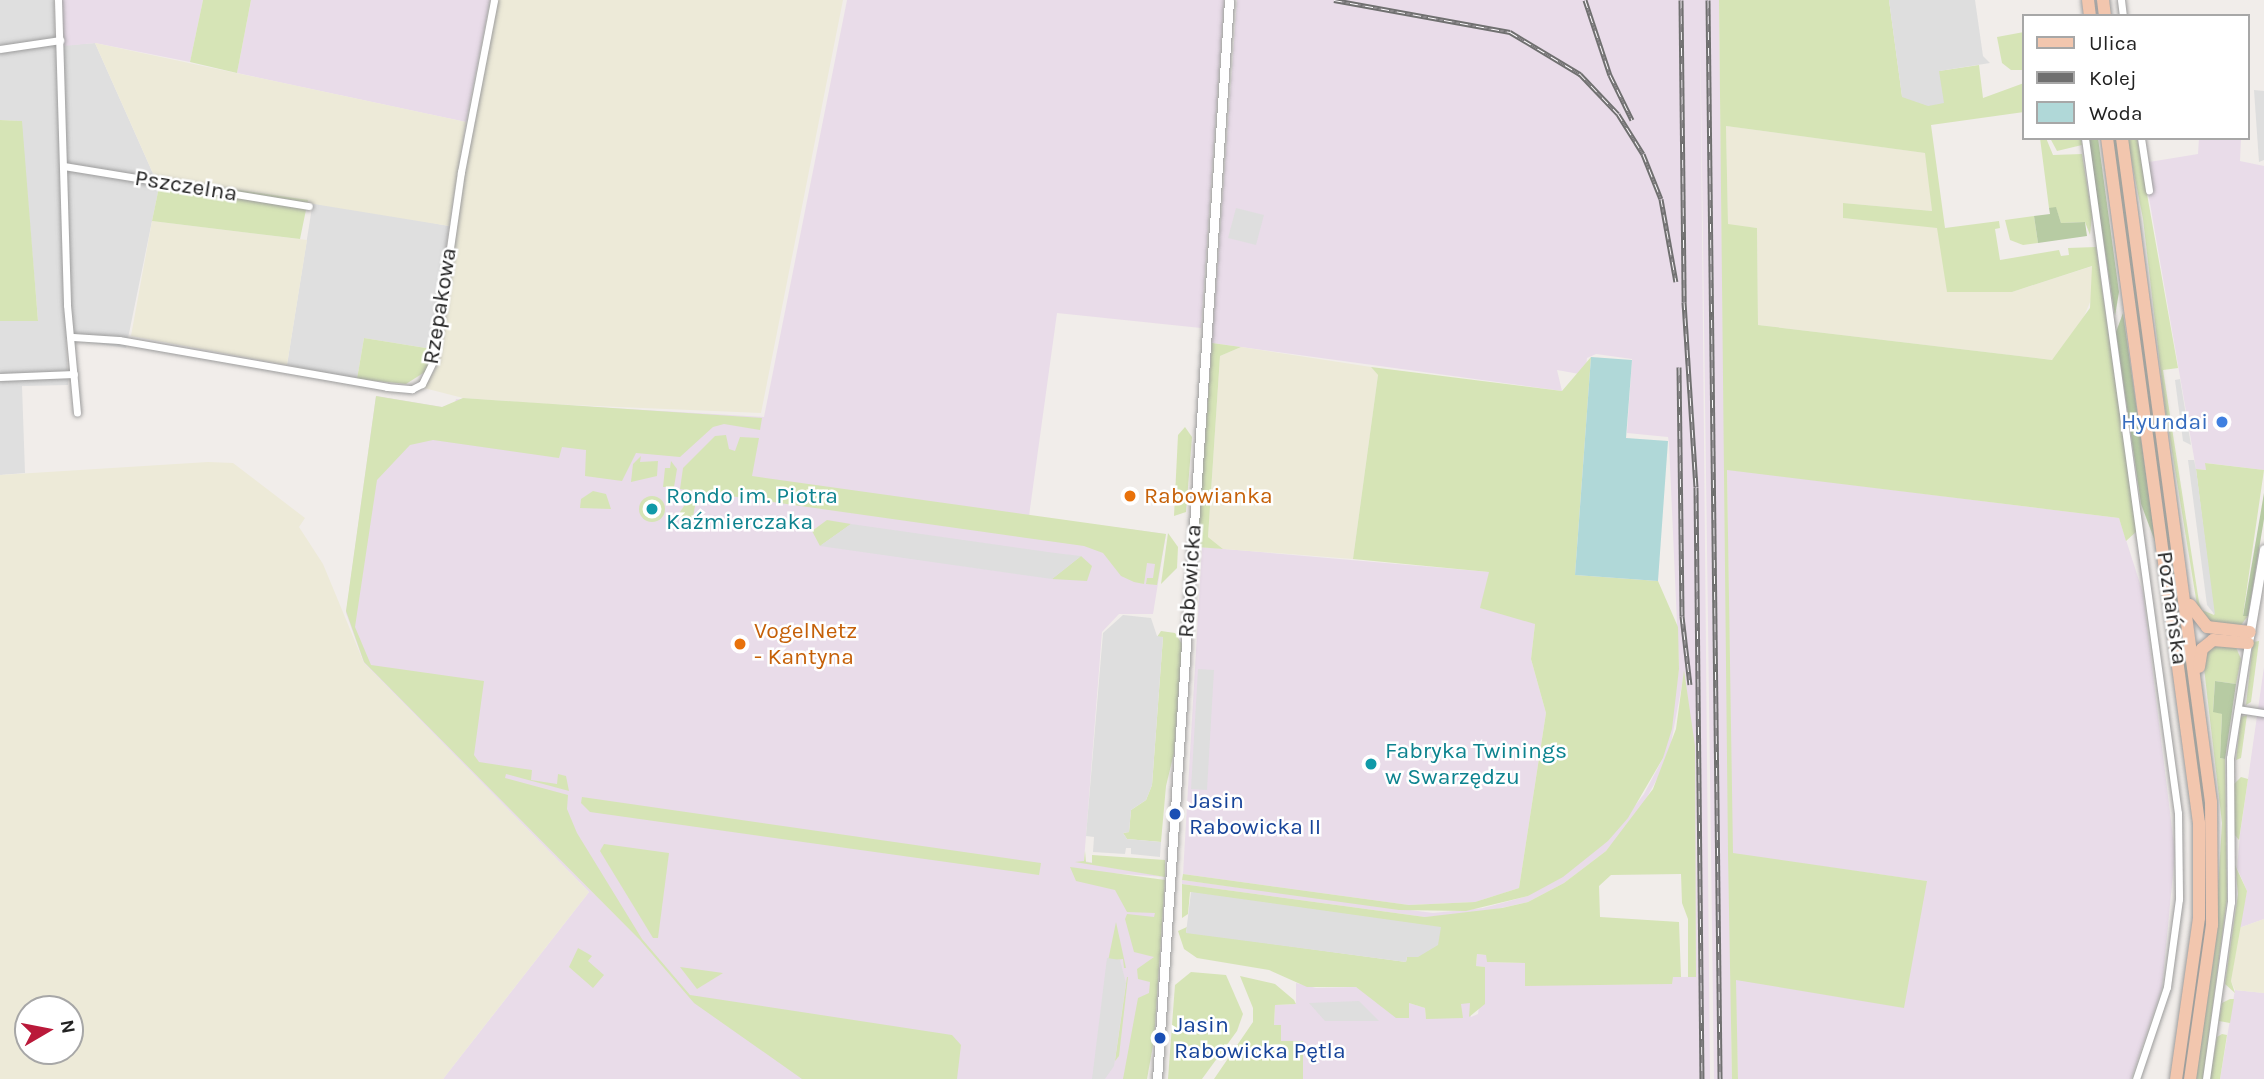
<!DOCTYPE html>
<html>
<head>
<meta charset="utf-8">
<style>
  body { margin:0 }
  #map { position:relative; width:2264px; height:1079px; overflow:hidden; background:#f1edea; font-family:Karla,sans-serif }
  div>[style] { position:absolute }
  [style*='--x'] { left:calc(var(--x)*1px); top:calc(var(--y)*1px); width:calc(var(--w)*1px); rotate:calc(var(--a)*1deg) }
  .residential>* { inset:0; background:#dfdfdf }
  .industrial>* { inset:0; background:#e9dce9 }
  .farmland>* { inset:0; background:#edead8 }
  .grass>* { inset:0; background:#d6e4b6 }
  .round { border-radius:50% }
  .forest>* { inset:0; background:#b7cba3 }
  .parking>* { inset:0; background:#dedede }
  .water>* { inset:0; background:#b0d8d8 }
  .roads { filter:drop-shadow(0 0 2px #9c9c9c) drop-shadow(0 0 2px #9c9c9c) }
  .minor>* { height:7px; margin:-3.5px; padding:0 3.5px; transform-origin:3.5px; border-radius:3.5px; background:#fff }
  .tertiary>* { height:9px; margin:-4.5px; padding:0 4.5px; transform-origin:4.5px; border-radius:4.5px; background:#fff }
  .primary>* { height:12px; margin:-6px; padding:0 6px; transform-origin:6px; border-radius:6px; background:#f2c6ae }
  .rail>* { height:5px; margin-top:-2.5px; transform-origin:0; background:repeating-linear-gradient(90deg,#fff 0 8px,#707070 0 16px); box-sizing:border-box; border-block:2px solid #707070 }
  .dots>* { width:19px; height:19px; translate:-50% -50%; box-sizing:border-box; border:4px solid #fff; border-radius:50% }
  span { translate:-50% -50%; white-space:nowrap; text-align:center; line-height:1.15; -webkit-text-stroke:5px #fff; paint-order:stroke }
  .street-label { font-size:23px; color:#222 }
  .shop-label { font-size:23px; color:#366cbe }
  .right { translate:-100% -50%; text-align:right }
  .culture-label { font-size:23px; color:#0d838f }
  .left { translate:0 -50%; text-align:left }
  .food-label { font-size:23px; color:#c56008 }
  .transit-label { font-size:23px; color:#164399 }
  .legend { position:absolute; left:2022px; top:14px; width:228px; height:126px; box-sizing:border-box; background:#fff; border:2px solid #a7a7a7; margin:0; padding:9px 12px; list-style:none; font-size:21px; color:#222 }
  .legend li { display:flex; align-items:center; gap:14px; height:35px }
  .legend b { width:35px; border:2px solid #a7a7a7 }
  .north { position:absolute; left:14px; top:995px; width:70px; height:70px; box-sizing:border-box; background:#fff; border:2px solid #a7a7a7; border-radius:50%; rotate:80deg; font-size:19px; font-weight:700; line-height:28px; text-align:center; color:#222 }
  .north::after { content:''; display:block; margin:auto; width:24px; height:32px; background:#ba193a; clip-path:polygon(50% 0,100% 100%,50% 72%,0 100%) }
</style>
</head>
<body>
<div id="map">
  <div class="residential">
    <i style="clip-path:polygon(0 0,54px 0,55px 46px,95px 43px,159px 187px,126px 348px,66px 339px,68px 385px,22px 386px,25px 473px,0 475px,0 321px,38px 320px,21px 121px,0 120px)"></i>
    <i style="clip-path:polygon(313px 201px,449px 226px,432px 349px,364px 338px,357px 379px,287px 365px)"></i>
  </div>
  <div class="industrial">
    <i style="clip-path:polygon(62px 0,203px 0,190px 62px,95px 43px,64px 46px)"></i>
    <i style="clip-path:polygon(251px 0,490px 0,466px 122px,237px 73px)"></i>
    <i style="clip-path:polygon(847px 0,1224px 0,1201px 328px,1057px 313px,1029px 516px,1166px 534px,1153px 614px,1119px 614px,1102px 632px,1084px 861px,1165px 877px,1109px 873px,1163px 886px,1144px 1079px,443px 1079px,589px 892px,364px 663px,346px 613px,376px 396px,442px 407px,454px 405px,456px 399px,764px 417px)"></i>
    <i style="clip-path:polygon(1237px 0,1719px 0,1732px 1079px,1714px 1079px,1700px 16px,1710px 1079px,1303px 1079px,1302px 1041px,1281px 1041px,1274px 1025px,1275px 1005px,1296px 1004px,1296px 983px,1316px 988px,1356px 987px,1409px 1018px,1409px 1003px,1425px 1008px,1426px 1018px,1461px 1013px,1461px 1003px,1471px 1003px,1471px 1017px,1478px 1014px,1484px 967px,1476px 966px,1477px 954px,1487px 955px,1487px 962px,1525px 963px,1525px 985px,1672px 984px,1672px 977px,1695px 977px,1684px 674px,1668px 759px,1640px 810px,1606px 851px,1564px 883px,1528px 902px,1474px 914px,1425px 917px,1182px 884px,1182px 880px,1433px 913px,1483px 908px,1528px 896px,1608px 841px,1644px 794px,1663px 758px,1679px 669px,1669px 443px,1668px 437px,1627px 433px,1632px 359px,1596px 354px,1587px 358px,1585px 375px,1557px 370px,1562px 391px,1212px 343px)"></i>
    <i style="clip-path:polygon(2199px 138px,2241px 138px,2240px 161px,2264px 166px,2264px 470px,2206px 463px,2206px 470px,2196px 469px,2143px 163px,2198px 154px)"></i>
    <i style="clip-path:polygon(1727px 469px,2119px 518px,2143px 593px,2175px 853px,2162px 988px,2131px 1079px,1738px 1079px,1735px 980px,1927px 881px,1732px 854px)"></i>
    <i style="clip-path:polygon(1202px 547px,1490px 572px,1535px 624px,1531px 659px,1546px 713px,1519px 888px,1475px 902px,1409px 905px,1183px 874px)"></i>
    <i style="clip-path:polygon(2264px 667px,2264px 919px,2239px 928px,2247px 891px,2237px 868px,2240px 835px)"></i>
    <i style="clip-path:polygon(2235px 990px,2264px 993px,2264px 1079px,2220px 1079px)"></i>
  </div>
  <div class="farmland">
    <i style="clip-path:polygon(497px 0,843px 0,761px 413px,548px 404px,463px 398px,424px 388px,437px 366px,462px 181px)"></i>
    <i style="clip-path:polygon(95px 43px,466px 122px,449px 226px,155px 178px)"></i>
    <i style="clip-path:polygon(1726px 126px,1926px 153px,1932px 211px,1843px 203px,1843px 218px,1938px 227px,1942px 250px,2012px 292px,2093px 266px,2093px 295px,2080px 326px,2052px 360px,1758px 325px,1757px 228px,1728px 225px)"></i>
    <i style="clip-path:polygon(152px 221px,307px 240px,287px 365px,131px 336px)"></i>
    <i style="clip-path:polygon(1241px 347px,1371px 367px,1378px 375px,1353px 559px,1223px 549px,1208px 537px,1220px 356px)"></i>
    <i style="clip-path:polygon(evenodd,208px 462px,233px 463px,305px 518px,299px 527px,323px 564px,364px 663px,589px 892px,443px 1079px,0 1079px,0 475px,208px 462px,28px 1009px,70px 1009px,70px 1051px,28px 1051px,28px 1009px)"></i>
    <i style="clip-path:polygon(2264px 919px,2264px 993px,2235px 990px,2231px 981px,2239px 928px)"></i>
  </div>
  <div class="grass">
    <i style="clip-path:polygon(203px 0,251px 0,237px 73px,190px 62px)"></i>
    <i style="clip-path:polygon(evenodd,1719px 0,1889px 0,1902px 96px,1939px 71px,1979px 65px,1983px 98px,2024px 83px,2024px 112px,1931px 125px,1945px 228px,1999px 221px,2000px 228px,1995px 229px,2000px 260px,2059px 250px,2061px 256px,2069px 255px,2068px 248px,2096px 247px,2137px 531px,2126px 541px,2119px 518px,1727px 470px,1733px 853px,1927px 881px,1904px 1008px,1736px 980px,1738px 1079px,1732px 1079px,1728px 853px,1719px 0,1726px 126px,1925px 153px,1932px 211px,1843px 203px,1843px 218px,1937px 228px,1947px 292px,2012px 292px,2092px 266px,2090px 308px,2052px 360px,1758px 325px,1757px 228px,1728px 224px,1726px 126px)"></i>
    <i style="clip-path:polygon(2024px 32px,2024px 70px,2011px 70px,2002px 63px,1997px 37px)"></i>
    <i style="clip-path:polygon(0 120px,22px 121px,38px 321px,0 321px)"></i>
    <i style="clip-path:polygon(2040px 138px,2046px 138px,2053px 155px,2082px 154px,2092px 215px,2090px 235px,2085px 222px,2061px 223px,2056px 208px,2049px 208px)"></i>
    <i style="clip-path:polygon(2050px 138px,2081px 138px,2082px 145px,2057px 151px)"></i>
    <i style="clip-path:polygon(2111px 138px,2117px 138px,2203px 771px,2210px 903px,2186px 1079px,2180px 1079px,2199px 960px,2198px 772px)"></i>
    <i style="clip-path:polygon(2127px 138px,2137px 138px,2178px 368px,2163px 370px,2199px 602px,2202px 610px,2214px 615px,2196px 469px,2206px 470px,2205px 463px,2264px 470px,2243px 615px,2248px 616px,2241px 625px,2212px 625px,2198px 611px,2165px 408px,2143px 219px)"></i>
    <i style="clip-path:polygon(155px 178px,308px 200px,300px 239px,152px 221px,159px 187px)"></i>
    <i style="clip-path:polygon(2034px 216px,2038px 243px,2023px 245px,2010px 240px,2005px 220px)"></i>
    <i style="clip-path:polygon(364px 338px,432px 349px,428px 370px,406px 384px,357px 379px)"></i>
    <i style="clip-path:polygon(1212px 343px,1241px 347px,1220px 356px,1208px 537px,1223px 549px,1197px 547px)"></i>
    <i style="clip-path:polygon(1591px 357px,1575px 575px,1658px 581px,1678px 627px,1679px 669px,1672px 729px,1663px 758px,1628px 818px,1608px 841px,1563px 877px,1528px 896px,1466px 911px,1399px 910px,1182px 880px,1183px 874px,1409px 905px,1475px 902px,1519px 888px,1546px 713px,1531px 659px,1535px 624px,1480px 608px,1489px 572px,1353px 559px,1378px 375px,1371px 367px,1562px 391px)"></i>
    <i style="clip-path:polygon(376px 396px,442px 407px,463px 398px,762px 418px,760px 430px,724px 424px,713px 427px,680px 457px,636px 453px,622px 481px,585px 476px,586px 450px,562px 447px,559px 458px,433px 440px,410px 445px,377px 480px,355px 627px,371px 665px,484px 681px,474px 755px,479px 762px,532px 770px,531px 780px,557px 784px,558px 774px,566px 776px,569px 791px,506px 774px,505px 778px,568px 795px,567px 809px,577px 833px,642px 939px,690px 995px,952px 1035px,961px 1045px,957px 1079px,802px 1079px,694px 1003px,640px 940px,364px 662px,346px 611px)"></i>
    <i style="clip-path:polygon(1185px 427px,1192px 437px,1186px 512px,1174px 516px,1178px 435px)"></i>
    <i style="clip-path:polygon(726px 435px,729px 449px,735px 451px,740px 437px,759px 438px,752px 476px,1166px 534px,1157px 585px,1146px 584px,1147px 578px,1153px 578px,1155px 564px,1147px 563px,1144px 584px,1134px 582px,1121px 576px,1103px 553px,1084px 546px,680px 489px,683px 468px,715px 436px)"></i>
    <i style="clip-path:polygon(641px 456px,640px 462px,658px 461px,657px 476px,631px 482px,633px 464px)"></i>
    <i style="clip-path:polygon(671px 461px,677px 469px,674px 487px,663px 487px,665px 468px,670px 468px)"></i>
    <i style="clip-path:polygon(593px 491px,606px 494px,611px 509px,580px 508px,581px 499px)"></i>
    <i class="round" style="left:639px;top:496px;width:26px;height:26px"></i>
    <i style="clip-path:polygon(696px 501px,691px 527px,684px 524px,680px 512px,686px 503px)"></i>
    <i style="clip-path:polygon(827px 520px,851px 524px,820px 546px,812px 531px)"></i>
    <i style="clip-path:polygon(1168px 533px,1178px 547px,1177px 568px,1161px 584px)"></i>
    <i style="clip-path:polygon(1081px 556px,1092px 566px,1087px 581px,1052px 579px)"></i>
    <i style="clip-path:polygon(1161px 631px,1175px 633px,1182px 644px,1174px 753px,1166px 786px,1161px 842px,1127px 839px,1123px 833px,1129px 832px,1131px 810px,1146px 800px,1152px 785px,1163px 637px,1157px 637px)"></i>
    <i style="clip-path:polygon(2259px 641px,2251px 702px,2246px 705px,2253px 642px)"></i>
    <i style="clip-path:polygon(2214px 644px,2235px 645px,2241px 659px,2236px 684px,2215px 681px,2213px 711px,2222px 714px,2220px 758px,2225px 759px,2227px 898px,2203px 1079px,2194px 1079px,2214px 954px,2222px 823px,2204px 668px,2207px 649px)"></i>
    <i style="clip-path:polygon(1684px 670px,1695px 746px,1696px 977px,1688px 977px,1688px 919px,1682px 903px,1681px 874px,1611px 875px,1599px 886px,1600px 917px,1679px 922px,1681px 977px,1673px 977px,1672px 984px,1525px 986px,1525px 963px,1487px 962px,1486px 955px,1477px 954px,1476px 966px,1485px 967px,1485px 1004px,1469px 1017px,1470px 1003px,1461px 1004px,1463px 1018px,1426px 1019px,1425px 1008px,1409px 1003px,1409px 1018px,1396px 1018px,1356px 987px,1307px 987px,1269px 970px,1197px 958px,1184px 949px,1178px 931px,1187px 927px,1186px 932px,1406px 962px,1407px 957px,1190px 892px,1188px 914px,1182px 918px,1182px 884px,1425px 917px,1502px 908px,1528px 902px,1564px 883px,1606px 851px,1653px 789px,1676px 729px)"></i>
    <i style="clip-path:polygon(2247px 715px,2241px 758px,2236px 760px,2241px 717px)"></i>
    <i style="clip-path:polygon(2241px 777px,2248px 779px,2239px 840px,2234px 834px,2234px 784px)"></i>
    <i style="clip-path:polygon(582px 797px,1041px 863px,1039px 875px,590px 812px,581px 803px)"></i>
    <i style="clip-path:polygon(604px 844px,669px 853px,658px 938px,653px 938px,600px 851px)"></i>
    <i style="clip-path:polygon(1085px 851px,1086px 862px,1092px 863px,1092px 855px,1165px 860px,1165px 877px,1075px 862px,1084px 861px)"></i>
    <i style="clip-path:polygon(2235px 865px,2247px 891px,2231px 981px,2235px 993px,2225px 984px,2238px 894px)"></i>
    <i style="clip-path:polygon(1070px 867px,1165px 880px,1154px 1040px,1147px 1079px,1123px 1079px,1138px 998px,1149px 993px,1150px 982px,1138px 979px,1137px 969px,1154px 957px,1134px 952px,1125px 919px,1127px 914px,1154px 917px,1155px 913px,1127px 912px,1115px 890px,1076px 881px)"></i>
    <i style="clip-path:polygon(1116px 922px,1126px 968px,1124px 968px,1123px 959px,1108px 961px)"></i>
    <i style="clip-path:polygon(578px 948px,592px 956px,588px 961px,604px 975px,593px 988px,569px 967px)"></i>
    <i style="clip-path:polygon(680px 967px,723px 973px,697px 989px)"></i>
    <i style="clip-path:polygon(1191px 972px,1226px 975px,1243px 1014px,1237px 1031px,1202px 1079px,1168px 1079px,1175px 985px)"></i>
    <i style="clip-path:polygon(1240px 976px,1275px 984px,1294px 1000px,1296px 1004px,1275px 1005px,1274px 1025px,1281px 1025px,1281px 1041px,1303px 1041px,1303px 1079px,1214px 1079px,1253px 1022px,1253px 1008px)"></i>
    <i style="clip-path:polygon(1128px 977px,1119px 1056px,1115px 1061px,1127px 977px)"></i>
    <i style="clip-path:polygon(2230px 999px,2234px 999px,2230px 1023px,2219px 1021px,2222px 1003px)"></i>
    <i style="clip-path:polygon(2222px 1034px,2227px 1035px,2220px 1079px,2210px 1079px,2217px 1037px)"></i>
  </div>
  <div class="forest">
    <i style="clip-path:polygon(2088px 138px,2098px 138px,2119px 292px,2115px 316px)"></i>
    <i style="clip-path:polygon(2056px 207px,2061px 223px,2085px 222px,2087px 236px,2038px 243px,2034px 216px,2050px 214px,2049px 208px)"></i>
    <i style="clip-path:polygon(2123px 313px,2156px 544px,2141px 504px,2116px 332px)"></i>
    <i style="clip-path:polygon(2264px 493px,2264px 519px,2248px 616px,2243px 616px)"></i>
    <i style="clip-path:polygon(2215px 681px,2236px 684px,2225px 759px,2220px 758px,2222px 714px,2213px 712px)"></i>
  </div>
  <div class="parking">
    <i style="clip-path:polygon(1889px 0,1975px 0,1983px 56px,1990px 63px,1939px 71px,1944px 103px,1928px 106px,1902px 97px)"></i>
    <i style="clip-path:polygon(2254px 90px,2264px 91px,2264px 160px,2259px 162px)"></i>
    <i style="clip-path:polygon(1236px 208px,1264px 215px,1256px 245px,1228px 238px)"></i>
    <i style="clip-path:polygon(2180px 379px,2191px 445px,2183px 441px,2175px 380px)"></i>
    <i style="clip-path:polygon(2188px 460px,2194px 460px,2196px 469px,2215px 615px,2207px 605px)"></i>
    <i style="clip-path:polygon(851px 524px,1055px 553px,1081px 556px,1052px 579px,820px 546px)"></i>
    <i style="clip-path:polygon(1123px 615px,1151px 618px,1157px 636px,1163px 637px,1152px 785px,1146px 800px,1131px 810px,1129px 832px,1123px 833px,1127px 839px,1161px 842px,1160px 857px,1131px 854px,1131px 848px,1126px 848px,1125px 854px,1093px 852px,1094px 837px,1086px 836px,1103px 633px)"></i>
    <i style="clip-path:polygon(1198px 669px,1214px 670px,1207px 790px,1191px 789px)"></i>
    <i style="clip-path:polygon(1191px 892px,1441px 927px,1438px 945px,1418px 957px,1407px 957px,1406px 962px,1186px 933px)"></i>
    <i style="clip-path:polygon(1107px 958px,1120px 960px,1126px 983px,1114px 1066px,1105px 1079px,1092px 1079px)"></i>
    <i style="clip-path:polygon(1359px 1001px,1379px 1021px,1325px 1021px,1309px 1003px)"></i>
  </div>
  <div class="water">
    <i style="clip-path:polygon(1591px 357px,1632px 360px,1626px 438px,1668px 441px,1658px 581px,1575px 575px)"></i>
  </div>
  <div class="roads">
    <div class="minor">
      <i style="--x:58;--y:0;--w:305;--a:88.3"></i>
      <i style="--x:67;--y:305;--w:108;--a:84.7"></i>
      <i style="--x:2121;--y:0;--w:16;--a:83"></i>
      <i style="--x:0;--y:49;--w:61;--a:-8.5"></i>
      <i style="--x:2085;--y:138;--w:681;--a:82.16"></i>
      <i style="--x:2178;--y:813;--w:86;--a:89.3"></i>
      <i style="--x:2179;--y:899;--w:89;--a:97.8"></i>
      <i style="--x:2167;--y:987;--w:97;--a:108.6"></i>
      <i style="--x:2141;--y:138;--w:53;--a:81.3"></i>
      <i style="--x:64;--y:166;--w:248;--a:9.3"></i>
      <i style="--x:73;--y:337;--w:46;--a:3.7"></i>
      <i style="--x:119;--y:340;--w:272;--a:9.9"></i>
      <i style="--x:387;--y:387;--w:25;--a:5"></i>
      <i style="--x:412;--y:389;--w:11;--a:-27"></i>
      <i style="--x:422;--y:384;--w:28;--a:-64"></i>
      <i style="--x:434;--y:359;--w:189;--a:-81.8"></i>
      <i style="--x:461;--y:172;--w:175;--a:-79.1"></i>
      <i style="--x:0;--y:377;--w:74;--a:-2.3"></i>
      <i style="--x:2238;--y:709;--w:26;--a:9"></i>
      <i style="--x:2206;--y:1079;--w:179;--a:-82"></i>
      <i style="--x:2231;--y:902;--w:144;--a:-90.4"></i>
      <i style="--x:2230;--y:758;--w:116;--a:-81.1"></i>
    </div>
    <div class="tertiary">
      <i style="--x:2249;--y:637;--w:89;--a:-80.3"></i>
      <i style="--x:1157;--y:1079;--w:1081;--a:-86.18"></i>
    </div>
    <div class="primary">
      <i style="--x:2088;--y:0;--w:16;--a:83"></i>
      <i style="--x:2103;--y:0;--w:16;--a:83"></i>
      <i style="--x:2107;--y:138;--w:691;--a:82.35"></i>
      <i style="--x:2199;--y:823;--w:95;--a:90"></i>
      <i style="--x:2199;--y:918;--w:163;--a:98.1"></i>
      <i style="--x:2122;--y:138;--w:670;--a:82.37"></i>
      <i style="--x:2211;--y:802;--w:123;--a:89.5"></i>
      <i style="--x:2212;--y:925;--w:156;--a:98.1"></i>
      <i style="--x:2190;--y:605;--w:28;--a:52"></i>
      <i style="--x:2207;--y:627;--w:43;--a:6.6"></i>
      <i style="--x:2199;--y:667;--w:18;--a:-81"></i>
      <i style="--x:2202;--y:649;--w:14;--a:-39"></i>
      <i style="--x:2213;--y:640;--w:35;--a:5"></i>
    </div>
  </div>
  <div class="rail">
    <i style="--x:1334;--y:0;--w:179;--a:10.3"></i>
    <i style="--x:1510;--y:32;--w:82;--a:31"></i>
    <i style="--x:1580;--y:74;--w:55;--a:46.5"></i>
    <i style="--x:1618;--y:114;--w:47;--a:58"></i>
    <i style="--x:1643;--y:154;--w:48;--a:68.2"></i>
    <i style="--x:1661;--y:199;--w:84;--a:79.8"></i>
    <i style="--x:1585;--y:0;--w:79;--a:71.6"></i>
    <i style="--x:1610;--y:75;--w:50;--a:63.9"></i>
    <i style="--x:1681;--y:0;--w:302;--a:89.4"></i>
    <i style="--x:1684;--y:302;--w:185;--a:86.3"></i>
    <i style="--x:1696;--y:487;--w:592;--a:89.42"></i>
    <i style="--x:1708;--y:0;--w:1079;--a:89.36"></i>
    <i style="--x:1679;--y:367;--w:249;--a:89.3"></i>
    <i style="--x:1682;--y:616;--w:69;--a:83.4"></i>
  </div>
  <div class="dots">
    <i style="left:2222px;top:422px;background:#3f7fe0"></i>
    <i style="left:1130px;top:496px;background:#e8710a"></i>
    <i style="left:652px;top:509px;background:#0f9aa8"></i>
    <i style="left:740px;top:644px;background:#e8710a"></i>
    <i style="left:1371px;top:764px;background:#0f9aa8"></i>
    <i style="left:1175px;top:814px;background:#1a4fb4"></i>
    <i style="left:1160px;top:1038px;background:#1a4fb4"></i>
  </div>
  <div class="street-label">
    <span style="left:186px;top:186px;rotate:9deg">Pszczelna</span>
    <span style="left:440px;top:306px;rotate:-81deg">Rzepakowa</span>
    <span style="left:1190px;top:581px;rotate:-86deg">Rabowicka</span>
    <span style="left:2172px;top:608px;rotate:82deg">Poznańska</span>
  </div>
  <div class="shop-label">
    <span class="right" style="left:2208px;top:422px">Hyundai</span>
  </div>
  <div class="culture-label">
    <span class="left" style="left:666px;top:509px">Rondo im. Piotra<br>Kaźmierczaka</span>
    <span class="left" style="left:1385px;top:764px">Fabryka Twinings<br>w Swarzędzu</span>
  </div>
  <div class="food-label">
    <span class="left" style="left:1144px;top:496px">Rabowianka</span>
    <span class="left" style="left:754px;top:644px">VogelNetz<br>- Kantyna</span>
  </div>
  <div class="transit-label">
    <span class="left" style="left:1189px;top:814px">Jasin<br>Rabowicka II</span>
    <span class="left" style="left:1174px;top:1038px">Jasin<br>Rabowicka Pętla</span>
  </div>
  <ul class="legend">
  <li><b style="height:9px;background:#f2c6ae"></b>Ulica</li>
  <li><b style="height:9px;background:#707070"></b>Kolej</li>
  <li><b style="height:19px;background:#b0d8d8"></b>Woda</li>
  </ul>
  <div class="north">N</div>
</div>
</body>
</html>
